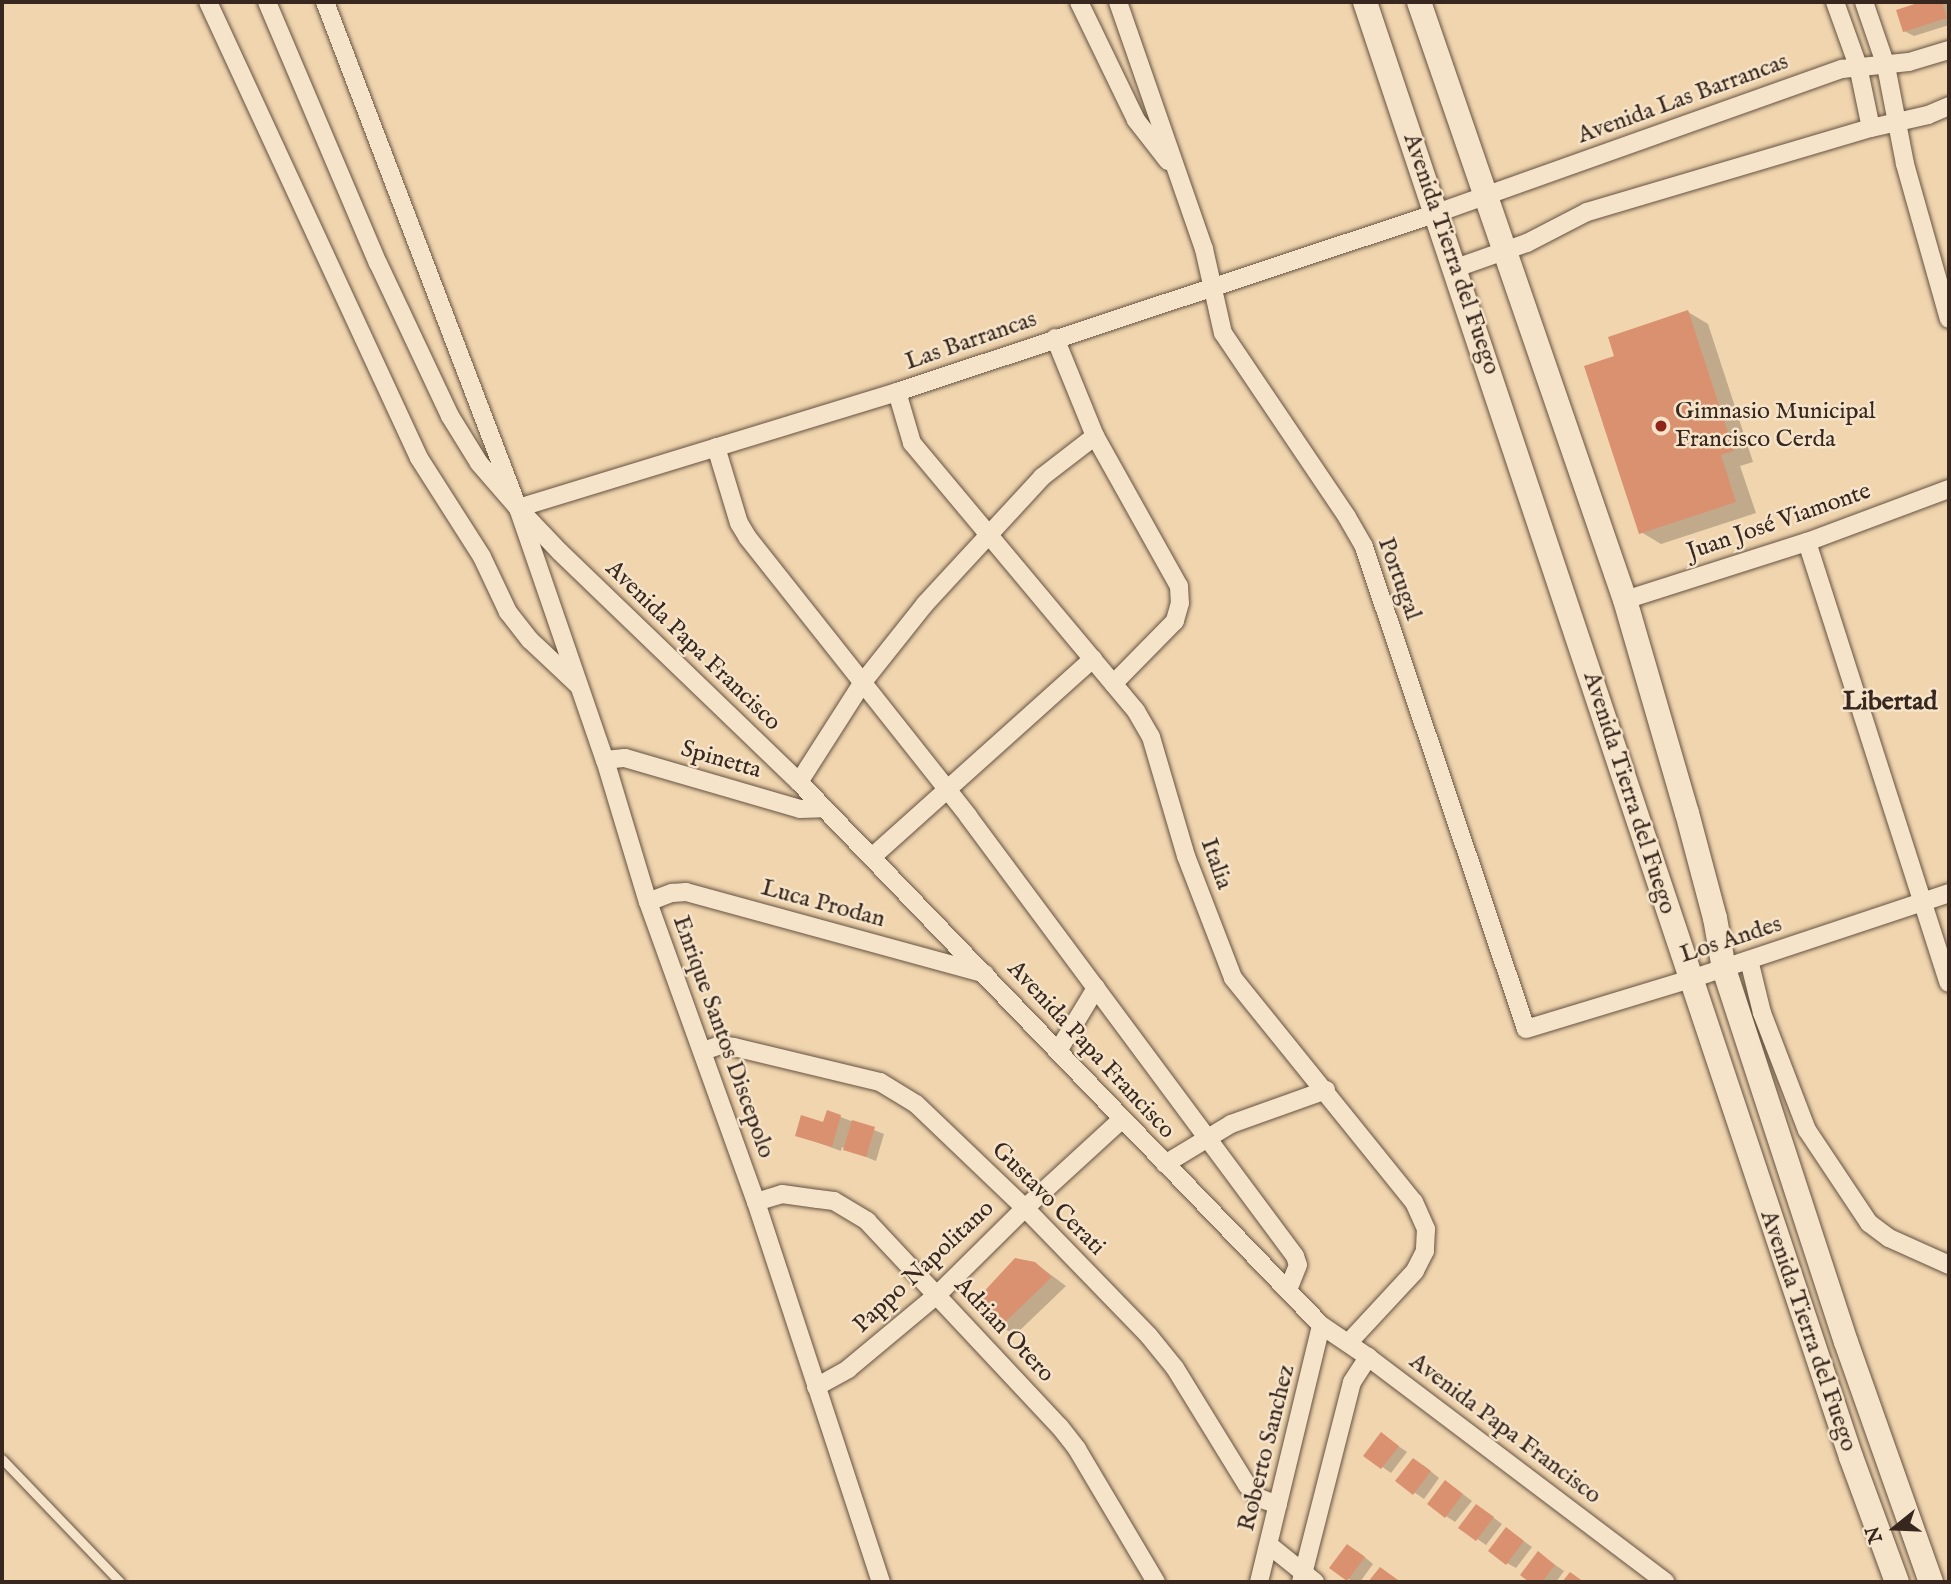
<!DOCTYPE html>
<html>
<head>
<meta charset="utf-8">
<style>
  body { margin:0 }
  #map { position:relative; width:1951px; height:1584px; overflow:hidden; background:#f0d5ae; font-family:"IM FELL English",serif }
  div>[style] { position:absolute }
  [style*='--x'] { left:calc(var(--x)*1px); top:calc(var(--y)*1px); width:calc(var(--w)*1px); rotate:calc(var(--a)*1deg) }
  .shadow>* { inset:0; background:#0003 }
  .building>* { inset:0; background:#da9170 }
  .roads { filter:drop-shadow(0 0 2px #655242) drop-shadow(0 0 2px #655242) }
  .lane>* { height:9px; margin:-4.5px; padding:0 4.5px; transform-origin:4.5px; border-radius:4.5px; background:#f5e4ca }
  .street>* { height:18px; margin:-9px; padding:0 9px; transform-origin:9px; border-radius:9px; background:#f5e4ca }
  .secondary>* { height:24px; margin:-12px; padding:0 12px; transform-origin:12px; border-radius:12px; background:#f5e4ca }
  .dots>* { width:19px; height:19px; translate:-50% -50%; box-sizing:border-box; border:4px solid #f5e4ca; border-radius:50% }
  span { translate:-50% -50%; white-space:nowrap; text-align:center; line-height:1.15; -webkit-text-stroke:5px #f5e4ca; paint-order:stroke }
  .street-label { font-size:24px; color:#37271e }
  .poi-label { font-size:24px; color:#37271e }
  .left { translate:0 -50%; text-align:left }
  .neighbourhood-label { font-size:26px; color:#37271e; font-weight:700 }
  .frame { position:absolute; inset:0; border:4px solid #37271e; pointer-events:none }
  .north { position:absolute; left:1860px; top:1493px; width:70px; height:70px; -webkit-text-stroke:5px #f5e4ca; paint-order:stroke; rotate:252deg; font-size:19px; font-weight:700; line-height:28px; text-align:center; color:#37271e }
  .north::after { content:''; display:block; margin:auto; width:24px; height:32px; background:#37271e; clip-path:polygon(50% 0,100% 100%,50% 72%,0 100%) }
</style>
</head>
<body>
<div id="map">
  <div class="shadow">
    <i style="clip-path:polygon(1926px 2px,1949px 3px,1949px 25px,1914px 36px,1904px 31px,1898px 11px)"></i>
    <i style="clip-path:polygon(1688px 312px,1708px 324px,1753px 462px,1740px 466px,1756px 513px,1661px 544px,1641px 532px,1616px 357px)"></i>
    <i style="clip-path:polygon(828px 1112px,884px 1134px,876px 1161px,842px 1147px,841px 1151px,797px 1135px,824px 1124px)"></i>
    <i style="clip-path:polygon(1035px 1263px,1066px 1286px,1015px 1335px,1000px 1326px)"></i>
    <i style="clip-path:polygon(1381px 1434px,1407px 1452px,1391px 1473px,1366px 1455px)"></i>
    <i style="clip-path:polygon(1423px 1465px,1439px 1478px,1424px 1499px,1398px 1481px)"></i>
    <i style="clip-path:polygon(1455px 1488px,1472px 1501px,1455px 1522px,1446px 1516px)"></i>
    <i style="clip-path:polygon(1486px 1512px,1502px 1524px,1486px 1545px,1460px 1527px)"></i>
    <i style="clip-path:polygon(1507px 1529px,1532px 1547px,1516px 1568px,1507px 1563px)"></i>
    <i style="clip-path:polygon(1357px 1551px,1373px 1564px,1360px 1582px,1353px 1582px,1332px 1567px)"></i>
    <i style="clip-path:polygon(1538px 1553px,1564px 1571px,1556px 1582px,1532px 1582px,1522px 1575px)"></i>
  </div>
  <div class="building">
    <i style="clip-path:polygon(1921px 2px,1942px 2px,1947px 18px,1903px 32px,1896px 10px)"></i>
    <i style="clip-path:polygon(1688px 310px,1734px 451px,1721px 455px,1736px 502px,1639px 534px,1584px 366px,1614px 356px,1608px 337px)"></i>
    <i style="clip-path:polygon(827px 1110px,841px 1115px,832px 1147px,795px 1136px,801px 1115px,823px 1122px)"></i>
    <i style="clip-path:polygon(852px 1120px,875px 1127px,866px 1157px,843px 1150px)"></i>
    <i style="clip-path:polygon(1015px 1258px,1035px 1262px,1052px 1277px,999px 1328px,980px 1308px,978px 1298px)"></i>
    <i style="clip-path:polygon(1381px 1432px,1399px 1446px,1381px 1469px,1363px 1456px)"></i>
    <i style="clip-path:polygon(1413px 1458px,1431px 1471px,1413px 1495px,1395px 1481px)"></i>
    <i style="clip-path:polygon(1445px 1480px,1463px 1494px,1445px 1518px,1427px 1504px)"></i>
    <i style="clip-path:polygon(1476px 1504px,1494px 1517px,1476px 1541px,1458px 1528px)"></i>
    <i style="clip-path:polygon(1506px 1527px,1524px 1541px,1506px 1565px,1488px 1551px)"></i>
    <i style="clip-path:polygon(1347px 1544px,1365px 1557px,1347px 1581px,1329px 1568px)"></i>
    <i style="clip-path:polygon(1538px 1551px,1555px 1565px,1542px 1582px,1529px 1582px,1520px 1575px)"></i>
    <i style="clip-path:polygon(1380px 1567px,1398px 1580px,1396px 1582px,1368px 1582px)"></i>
    <i style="clip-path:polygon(1570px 1572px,1584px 1582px,1562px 1582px)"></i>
  </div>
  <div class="roads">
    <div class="lane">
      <i style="--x:2;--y:1459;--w:170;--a:46.2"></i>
    </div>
    <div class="street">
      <i style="--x:208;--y:2;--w:502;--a:65.17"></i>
      <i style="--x:419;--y:458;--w:117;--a:57.5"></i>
      <i style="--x:482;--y:557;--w:61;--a:64.7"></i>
      <i style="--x:508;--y:612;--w:36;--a:52"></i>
      <i style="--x:530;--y:640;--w:67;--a:43.2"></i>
      <i style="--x:267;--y:2;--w:284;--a:67"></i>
      <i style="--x:378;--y:263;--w:169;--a:64.8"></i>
      <i style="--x:450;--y:416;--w:55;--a:58.3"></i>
      <i style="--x:479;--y:463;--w:60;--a:49.1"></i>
      <i style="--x:518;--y:508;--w:61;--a:46.3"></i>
      <i style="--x:560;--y:552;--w:332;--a:43.9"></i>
      <i style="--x:799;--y:782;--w:753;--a:46.13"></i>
      <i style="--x:1321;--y:1325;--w:57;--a:34.2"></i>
      <i style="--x:1368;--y:1357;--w:373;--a:37.1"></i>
      <i style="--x:325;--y:2;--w:542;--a:69.12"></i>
      <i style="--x:518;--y:508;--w:267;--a:71"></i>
      <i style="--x:605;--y:760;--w:148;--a:73.2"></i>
      <i style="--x:648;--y:902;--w:319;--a:70.2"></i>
      <i style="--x:756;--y:1202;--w:400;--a:71.8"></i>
      <i style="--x:1079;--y:2;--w:131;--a:64.2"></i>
      <i style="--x:1136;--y:120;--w:52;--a:52"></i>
      <i style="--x:1118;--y:2;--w:262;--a:70.8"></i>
      <i style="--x:1204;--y:249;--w:86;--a:77.3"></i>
      <i style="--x:1223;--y:333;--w:222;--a:56"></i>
      <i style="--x:1347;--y:517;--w:34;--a:60"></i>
      <i style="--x:1364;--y:547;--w:508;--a:71.42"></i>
      <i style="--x:1526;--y:1029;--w:172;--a:-16.9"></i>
      <i style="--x:1691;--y:979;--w:272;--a:-18.4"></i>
      <i style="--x:1835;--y:2;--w:68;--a:70.2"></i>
      <i style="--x:1858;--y:66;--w:63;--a:78.2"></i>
      <i style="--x:1864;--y:2;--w:68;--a:71"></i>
      <i style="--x:1886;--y:66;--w:100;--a:79"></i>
      <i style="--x:1905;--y:164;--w:161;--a:74.2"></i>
      <i style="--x:1456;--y:268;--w:75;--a:-19.4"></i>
      <i style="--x:1527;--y:243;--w:68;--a:-27.3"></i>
      <i style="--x:1587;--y:212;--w:296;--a:-16.5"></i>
      <i style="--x:1871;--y:128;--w:58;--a:-12.8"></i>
      <i style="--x:1928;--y:115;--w:23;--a:-23"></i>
      <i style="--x:1055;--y:338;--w:106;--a:67.8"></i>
      <i style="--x:1095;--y:436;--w:172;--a:60.8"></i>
      <i style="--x:1179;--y:586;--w:17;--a:87"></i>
      <i style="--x:1180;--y:603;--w:19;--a:106"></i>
      <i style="--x:1175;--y:621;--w:88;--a:134.5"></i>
      <i style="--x:897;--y:392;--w:53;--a:73.6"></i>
      <i style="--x:912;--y:443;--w:349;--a:50.1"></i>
      <i style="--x:1136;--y:711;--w:30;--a:60"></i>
      <i style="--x:1151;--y:737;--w:124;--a:73.6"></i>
      <i style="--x:1186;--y:856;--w:131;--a:68.9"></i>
      <i style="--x:1233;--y:978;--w:288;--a:51.1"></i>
      <i style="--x:1414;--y:1202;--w:30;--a:66"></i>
      <i style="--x:1426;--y:1229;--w:22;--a:93"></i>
      <i style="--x:1425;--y:1251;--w:22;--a:117"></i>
      <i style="--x:1415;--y:1271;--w:98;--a:132.9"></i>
      <i style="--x:716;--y:447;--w:79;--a:73.2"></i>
      <i style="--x:739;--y:523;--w:17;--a:59"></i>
      <i style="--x:748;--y:538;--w:355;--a:51.6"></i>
      <i style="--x:968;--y:816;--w:548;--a:53.38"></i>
      <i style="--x:1295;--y:1256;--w:9;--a:72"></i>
      <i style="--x:1298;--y:1265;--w:27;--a:112"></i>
      <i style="--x:518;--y:508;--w:396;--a:-17"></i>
      <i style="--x:897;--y:392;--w:569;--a:-18.34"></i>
      <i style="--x:1437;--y:213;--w:430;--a:-19.6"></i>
      <i style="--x:1842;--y:69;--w:67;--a:-6"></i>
      <i style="--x:1909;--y:62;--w:42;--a:-16.7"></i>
      <i style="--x:1807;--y:542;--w:463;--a:72.2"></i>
      <i style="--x:1625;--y:600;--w:191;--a:-17.7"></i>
      <i style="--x:1807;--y:542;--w:152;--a:-20.5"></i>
      <i style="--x:605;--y:760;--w:20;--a:-6"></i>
      <i style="--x:625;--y:758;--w:182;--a:16.2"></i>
      <i style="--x:800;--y:809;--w:24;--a:-2"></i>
      <i style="--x:799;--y:782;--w:119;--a:-57.4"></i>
      <i style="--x:863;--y:682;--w:100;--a:-51.5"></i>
      <i style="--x:925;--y:604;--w:173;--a:-47.3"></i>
      <i style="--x:1042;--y:477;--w:67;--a:-37.7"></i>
      <i style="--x:872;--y:857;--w:297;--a:-41.9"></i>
      <i style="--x:648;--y:902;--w:26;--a:-21"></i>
      <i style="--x:672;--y:893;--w:14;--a:-4"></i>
      <i style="--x:686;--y:892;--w:310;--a:15.3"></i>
      <i style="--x:1749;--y:960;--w:55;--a:76.2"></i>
      <i style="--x:1762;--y:1013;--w:125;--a:69"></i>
      <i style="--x:1807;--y:1130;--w:112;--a:56.3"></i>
      <i style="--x:1869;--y:1223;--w:25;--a:37"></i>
      <i style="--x:1889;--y:1238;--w:66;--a:24.2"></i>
      <i style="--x:703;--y:1051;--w:18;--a:-19"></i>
      <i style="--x:720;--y:1045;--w:14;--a:8"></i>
      <i style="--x:734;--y:1047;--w:150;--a:13.5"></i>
      <i style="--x:880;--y:1082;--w:42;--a:31.4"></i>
      <i style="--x:916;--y:1104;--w:151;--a:43.7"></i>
      <i style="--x:1025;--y:1208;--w:178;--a:45.9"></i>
      <i style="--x:1149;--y:1336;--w:41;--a:50.9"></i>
      <i style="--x:1175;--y:1368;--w:137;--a:58.4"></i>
      <i style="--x:1247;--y:1485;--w:18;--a:47"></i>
      <i style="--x:1259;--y:1498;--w:20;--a:20"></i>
      <i style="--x:1058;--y:1051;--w:74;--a:-58.9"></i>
      <i style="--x:1165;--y:1164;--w:77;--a:-31.2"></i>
      <i style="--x:1231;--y:1124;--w:101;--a:-19.7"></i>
      <i style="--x:756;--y:1202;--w:27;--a:-17"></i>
      <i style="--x:782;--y:1194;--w:36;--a:8"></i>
      <i style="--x:818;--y:1199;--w:16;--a:7"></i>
      <i style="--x:834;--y:1201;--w:39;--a:31"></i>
      <i style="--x:867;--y:1221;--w:282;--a:46.9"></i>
      <i style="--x:1060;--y:1427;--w:28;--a:52"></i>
      <i style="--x:1077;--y:1449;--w:155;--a:59.3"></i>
      <i style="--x:816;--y:1387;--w:37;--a:-29"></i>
      <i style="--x:848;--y:1369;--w:117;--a:-39.8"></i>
      <i style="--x:938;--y:1294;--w:122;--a:-44.7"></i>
      <i style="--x:1025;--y:1208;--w:132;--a:-42.5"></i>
      <i style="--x:1269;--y:1545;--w:59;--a:38.8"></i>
      <i style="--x:1259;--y:1582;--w:264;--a:-76.4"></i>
      <i style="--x:1301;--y:1582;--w:206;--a:-75.7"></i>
      <i style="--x:1352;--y:1382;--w:30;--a:-57"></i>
    </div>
    <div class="secondary">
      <i style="--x:1365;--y:2;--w:1534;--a:71.53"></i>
      <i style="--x:1851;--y:1457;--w:133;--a:69.8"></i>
      <i style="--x:1419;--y:2;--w:632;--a:70.99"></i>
      <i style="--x:1625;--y:600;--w:222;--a:73.8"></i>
      <i style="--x:1687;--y:813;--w:109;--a:75.1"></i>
      <i style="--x:1715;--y:918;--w:52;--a:80"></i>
      <i style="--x:1724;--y:969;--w:392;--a:71.9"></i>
      <i style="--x:1846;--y:1342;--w:255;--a:70.5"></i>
    </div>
  </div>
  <div class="dots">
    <i style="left:1661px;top:426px;background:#8f2418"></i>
  </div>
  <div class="street-label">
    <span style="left:1683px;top:99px;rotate:-20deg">Avenida Las Barrancas</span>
    <span style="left:1451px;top:254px;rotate:71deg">Avenida Tierra del Fuego</span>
    <span style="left:971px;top:341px;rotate:-19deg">Las Barrancas</span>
    <span style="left:1779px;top:522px;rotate:-19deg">Juan José Viamonte</span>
    <span style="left:1399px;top:579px;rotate:70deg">Portugal</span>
    <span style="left:693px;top:646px;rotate:44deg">Avenida Papa Francisco</span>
    <span style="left:721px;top:760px;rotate:16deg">Spinetta</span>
    <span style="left:1629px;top:793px;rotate:72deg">Avenida Tierra del Fuego</span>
    <span style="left:1216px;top:864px;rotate:70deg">Italia</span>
    <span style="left:823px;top:904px;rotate:15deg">Luca Prodan</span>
    <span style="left:1731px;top:940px;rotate:-18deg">Los Andes</span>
    <span style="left:723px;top:1037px;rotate:70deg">Enrique Santos Discepolo</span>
    <span style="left:1091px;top:1050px;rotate:47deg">Avenida Papa Francisco</span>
    <span style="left:1048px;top:1199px;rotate:45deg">Gustavo Cerati</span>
    <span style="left:924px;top:1267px;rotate:-43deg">Pappo Napolitano</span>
    <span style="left:1004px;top:1330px;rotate:47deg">Adrian Otero</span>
    <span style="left:1808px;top:1331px;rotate:71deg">Avenida Tierra del Fuego</span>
    <span style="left:1505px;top:1429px;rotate:37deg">Avenida Papa Francisco</span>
    <span style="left:1267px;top:1448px;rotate:-76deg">Roberto Sanchez</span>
  </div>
  <div class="poi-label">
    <span class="left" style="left:1675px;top:426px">Gimnasio Municipal<br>Francisco Cerda</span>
  </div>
  <div class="neighbourhood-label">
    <span style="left:1890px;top:702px">Libertad</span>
  </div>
  <div class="frame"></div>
  <div class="north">N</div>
</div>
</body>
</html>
